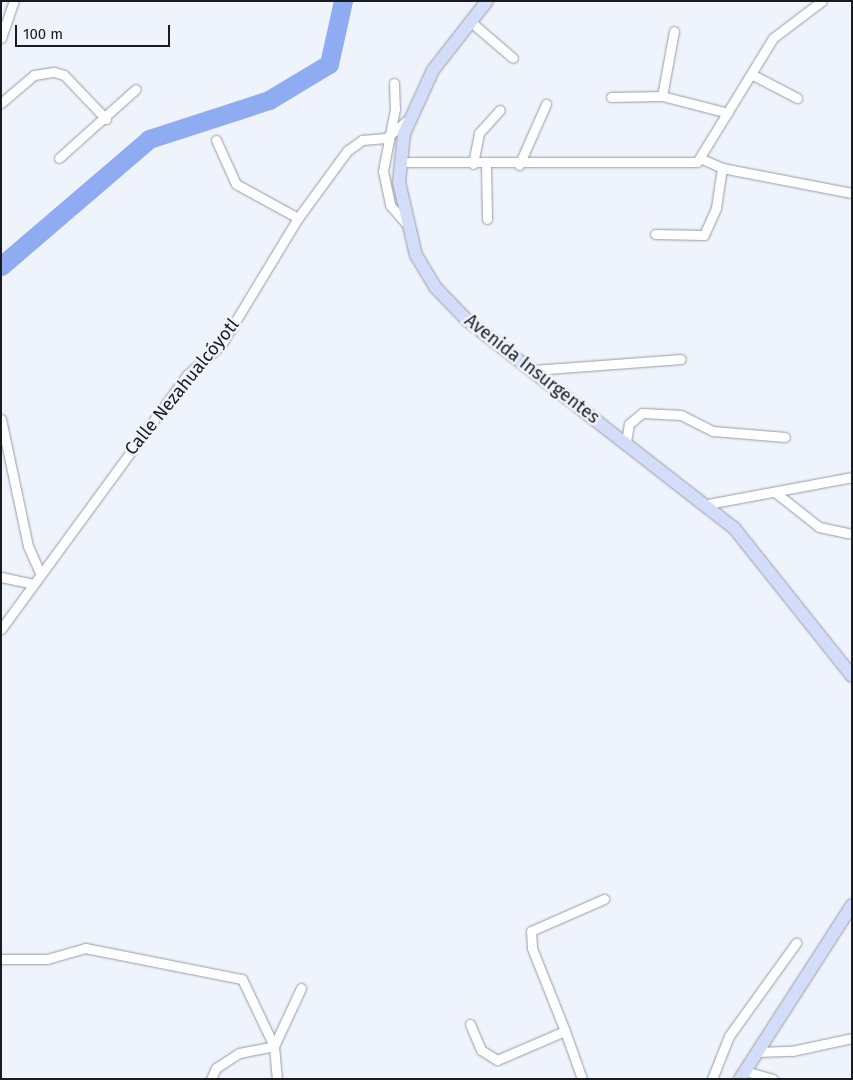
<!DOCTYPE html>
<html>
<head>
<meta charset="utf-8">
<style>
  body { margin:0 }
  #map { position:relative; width:853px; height:1080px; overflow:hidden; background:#eff3fc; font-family:"Fira Sans",sans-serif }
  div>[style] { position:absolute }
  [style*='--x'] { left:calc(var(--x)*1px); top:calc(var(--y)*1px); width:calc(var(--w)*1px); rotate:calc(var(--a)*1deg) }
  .river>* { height:19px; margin:-9.5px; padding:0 9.5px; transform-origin:9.5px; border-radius:9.5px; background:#8fabf2 }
  .roads { filter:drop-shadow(0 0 1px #979ba3) drop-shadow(0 0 1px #979ba3) }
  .minor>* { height:9px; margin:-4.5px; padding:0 4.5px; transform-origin:4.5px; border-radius:4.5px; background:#fff }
  .secondary>* { height:12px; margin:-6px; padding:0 6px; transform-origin:6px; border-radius:6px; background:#d3ddf9 }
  span { translate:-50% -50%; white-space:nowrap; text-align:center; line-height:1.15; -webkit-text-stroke:5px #eff3fc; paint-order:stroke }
  .street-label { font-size:18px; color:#1a1b1e }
  .frame { position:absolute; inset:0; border:2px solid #1a1b1e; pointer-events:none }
  .scale { position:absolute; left:15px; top:25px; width:155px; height:22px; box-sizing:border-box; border:2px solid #1a1b1e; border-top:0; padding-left:6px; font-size:15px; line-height:18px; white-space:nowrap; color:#1a1b1e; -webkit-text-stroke:4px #eff3fc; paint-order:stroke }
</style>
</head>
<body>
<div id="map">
  <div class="river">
    <i style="--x:1;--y:266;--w:195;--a:-40.6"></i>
    <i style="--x:149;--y:139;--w:126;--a:-18"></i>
    <i style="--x:269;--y:100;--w:70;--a:-31"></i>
    <i style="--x:329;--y:64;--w:65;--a:-77.5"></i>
  </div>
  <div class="roads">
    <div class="minor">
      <i style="--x:471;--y:22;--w:55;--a:40.6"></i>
      <i style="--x:1;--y:38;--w:39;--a:-71"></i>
      <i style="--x:751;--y:74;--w:52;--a:27.6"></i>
      <i style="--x:394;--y:83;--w:26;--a:88"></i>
      <i style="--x:395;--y:109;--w:63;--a:101"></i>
      <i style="--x:383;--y:171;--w:35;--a:78"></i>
      <i style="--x:390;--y:205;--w:23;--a:49"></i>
      <i style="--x:662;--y:96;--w:66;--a:-79.5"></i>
      <i style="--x:611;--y:97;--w:51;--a:-1.1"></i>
      <i style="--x:662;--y:96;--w:68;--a:14.4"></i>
      <i style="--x:1;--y:103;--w:43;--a:-40.3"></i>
      <i style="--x:34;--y:75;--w:20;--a:-9"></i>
      <i style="--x:54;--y:72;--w:10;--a:17"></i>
      <i style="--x:64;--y:75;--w:61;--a:46.3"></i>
      <i style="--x:216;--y:140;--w:48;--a:65.6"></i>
      <i style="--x:236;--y:184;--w:71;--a:28.7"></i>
      <i style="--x:59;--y:158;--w:103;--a:-41.9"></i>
      <i style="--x:702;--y:159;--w:22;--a:24"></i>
      <i style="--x:722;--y:168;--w:132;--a:10.9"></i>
      <i style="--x:400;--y:162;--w:297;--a:0"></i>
      <i style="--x:697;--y:162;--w:145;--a:-58.5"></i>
      <i style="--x:773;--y:38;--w:61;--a:-37.1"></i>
      <i style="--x:473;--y:164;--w:32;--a:-79"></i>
      <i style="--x:479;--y:133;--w:31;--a:-48"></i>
      <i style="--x:486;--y:165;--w:54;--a:88.9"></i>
      <i style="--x:519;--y:165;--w:67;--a:-66.1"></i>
      <i style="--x:655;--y:234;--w:49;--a:1.2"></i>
      <i style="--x:704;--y:235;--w:30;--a:-66"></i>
      <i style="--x:716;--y:208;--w:40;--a:-81.5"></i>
      <i style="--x:535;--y:370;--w:146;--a:-4.3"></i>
      <i style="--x:1;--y:419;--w:130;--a:78"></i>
      <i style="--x:28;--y:546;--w:30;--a:66"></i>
      <i style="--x:626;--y:442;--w:18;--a:-81"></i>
      <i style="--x:629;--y:424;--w:17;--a:-40"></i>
      <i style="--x:642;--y:413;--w:39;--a:3"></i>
      <i style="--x:681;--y:415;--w:36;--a:27"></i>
      <i style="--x:713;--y:431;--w:72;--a:4.8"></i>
      <i style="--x:776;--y:493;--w:55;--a:38.3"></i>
      <i style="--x:819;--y:527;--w:30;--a:12"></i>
      <i style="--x:708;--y:504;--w:147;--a:-10.6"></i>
      <i style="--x:1;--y:577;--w:33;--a:12"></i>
      <i style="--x:1;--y:629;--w:315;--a:-53.8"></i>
      <i style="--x:187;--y:375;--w:45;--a:-41.4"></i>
      <i style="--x:221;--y:345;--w:149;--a:-58.8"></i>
      <i style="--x:298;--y:218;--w:83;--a:-53.8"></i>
      <i style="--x:347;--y:151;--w:19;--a:-36"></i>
      <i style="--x:362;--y:140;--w:24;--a:-5"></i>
      <i style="--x:386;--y:138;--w:30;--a:-40"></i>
      <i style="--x:1;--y:959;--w:46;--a:0"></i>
      <i style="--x:47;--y:959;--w:40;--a:-16"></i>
      <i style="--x:85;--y:948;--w:160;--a:11.2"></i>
      <i style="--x:242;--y:979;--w:74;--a:64.5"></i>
      <i style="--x:274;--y:1046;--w:33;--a:85"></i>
      <i style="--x:470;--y:1024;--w:28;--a:67"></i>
      <i style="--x:481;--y:1050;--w:19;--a:32"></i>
      <i style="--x:497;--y:1060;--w:74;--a:-23.1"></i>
      <i style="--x:565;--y:1031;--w:51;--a:70.5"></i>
      <i style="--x:565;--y:1031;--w:89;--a:-111.7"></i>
      <i style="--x:532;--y:948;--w:17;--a:-93"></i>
      <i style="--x:531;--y:931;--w:80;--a:-23.7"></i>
      <i style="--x:757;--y:1052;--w:35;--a:-2"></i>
      <i style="--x:792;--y:1051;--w:61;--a:-12.2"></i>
      <i style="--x:745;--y:1071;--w:29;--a:16"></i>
      <i style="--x:211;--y:1079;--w:12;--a:-66"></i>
      <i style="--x:216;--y:1068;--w:27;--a:-33"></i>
      <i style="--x:239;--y:1053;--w:36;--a:-11"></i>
      <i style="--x:274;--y:1046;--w:64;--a:-65"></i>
      <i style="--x:712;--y:1079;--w:46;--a:-68.4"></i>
      <i style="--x:729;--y:1036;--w:115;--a:-54.2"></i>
    </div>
    <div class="secondary">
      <i style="--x:487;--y:1;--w:88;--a:128"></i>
      <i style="--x:433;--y:70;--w:70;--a:114.4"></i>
      <i style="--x:404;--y:134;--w:48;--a:95.9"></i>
      <i style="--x:399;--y:182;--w:75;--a:76.9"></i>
      <i style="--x:416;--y:255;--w:37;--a:59"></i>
      <i style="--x:435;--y:287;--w:47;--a:45.9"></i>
      <i style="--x:468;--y:321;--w:337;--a:37.9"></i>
      <i style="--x:734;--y:528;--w:189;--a:51.4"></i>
      <i style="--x:740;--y:1079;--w:207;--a:-57.2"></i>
    </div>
  </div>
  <div class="street-label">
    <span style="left:532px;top:369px;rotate:38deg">Avenida Insurgentes</span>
    <span style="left:182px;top:387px;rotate:-51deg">Calle Nezahualcóyotl</span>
  </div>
  <div class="frame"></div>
  <div class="scale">100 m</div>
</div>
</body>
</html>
